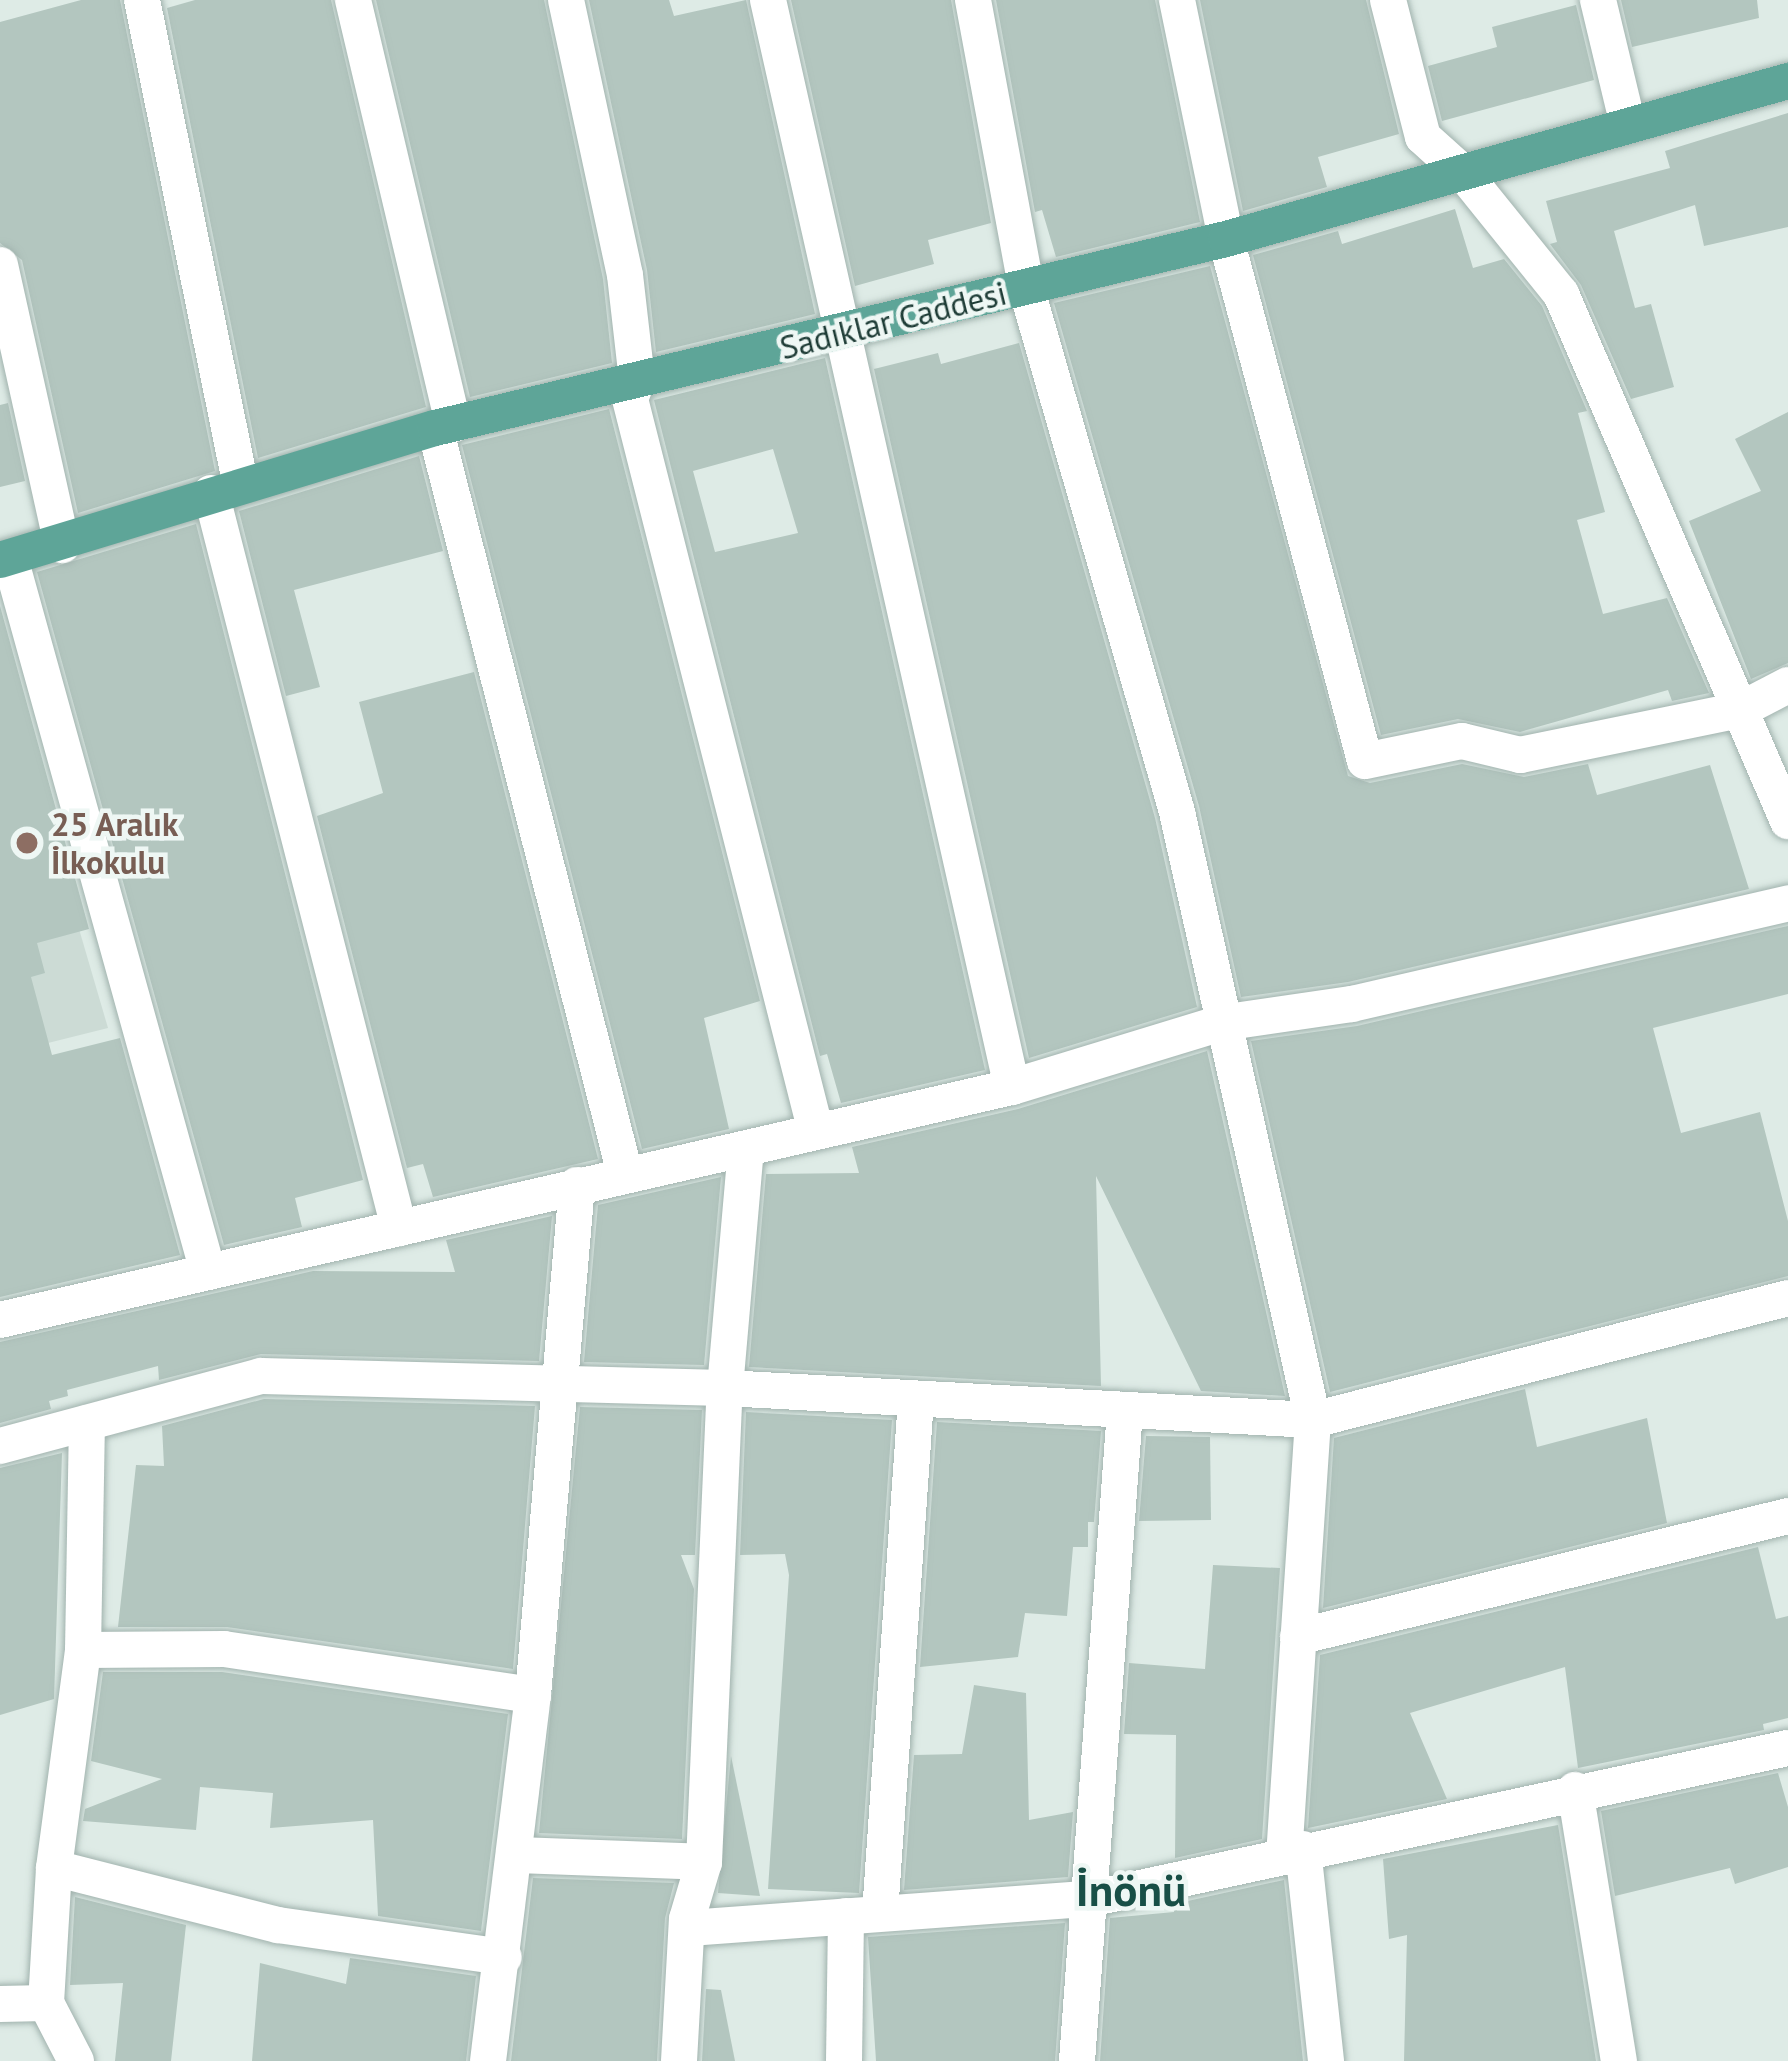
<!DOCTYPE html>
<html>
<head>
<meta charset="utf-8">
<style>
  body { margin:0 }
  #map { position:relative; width:1788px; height:2061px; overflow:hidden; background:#deebe6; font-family:"PT Sans",sans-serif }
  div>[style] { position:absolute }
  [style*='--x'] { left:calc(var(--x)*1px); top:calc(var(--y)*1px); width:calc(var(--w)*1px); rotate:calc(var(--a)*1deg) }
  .built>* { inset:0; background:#ccdbd5 }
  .building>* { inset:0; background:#b3c6bf }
  .roads { filter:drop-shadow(0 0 3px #a1b3ae) drop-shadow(0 0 3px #a1b3ae) }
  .minor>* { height:36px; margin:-18px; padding:0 18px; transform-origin:18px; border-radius:18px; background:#fff }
  .major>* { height:36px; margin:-18px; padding:0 18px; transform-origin:18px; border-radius:18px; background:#5ea598 }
  .dots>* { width:33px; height:33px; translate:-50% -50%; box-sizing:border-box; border:6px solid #eef7f4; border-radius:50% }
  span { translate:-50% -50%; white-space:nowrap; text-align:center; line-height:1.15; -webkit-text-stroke:9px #eef7f4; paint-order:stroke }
  .street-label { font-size:33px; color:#1e3c36 }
  .education-label { font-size:33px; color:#785e54; font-weight:700 }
  .left { translate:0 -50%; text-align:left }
  .district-label { font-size:45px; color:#184f46; font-weight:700 }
</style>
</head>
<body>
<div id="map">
  <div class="built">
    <i style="clip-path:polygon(0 659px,108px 1028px,0 1055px)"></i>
  </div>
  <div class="building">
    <i style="clip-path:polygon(81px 0,120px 0,215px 471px,78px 513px,22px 260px,0 243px,0 22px)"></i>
    <i style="clip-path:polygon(195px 0,331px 0,426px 407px,258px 458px,167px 8px)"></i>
    <i style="clip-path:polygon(376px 0,544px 0,603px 279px,612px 363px,470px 397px)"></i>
    <i style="clip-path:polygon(589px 0,669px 0,674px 16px,746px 0,815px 314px,656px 352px,647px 270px)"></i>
    <i style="clip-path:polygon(791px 0,951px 0,991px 223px,928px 240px,934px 264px,855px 286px)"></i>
    <i style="clip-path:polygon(996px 0,1155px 0,1200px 222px,1056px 257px,1042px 210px,1035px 212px)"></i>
    <i style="clip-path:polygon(1200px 0,1366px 0,1399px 134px,1318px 157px,1327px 187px,1243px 211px)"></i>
    <i style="clip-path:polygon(1621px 0,1757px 0,1759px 18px,1632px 47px)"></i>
    <i style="clip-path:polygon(1576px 5px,1594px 80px,1442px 121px,1428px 66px,1497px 47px,1492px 27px)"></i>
    <i style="clip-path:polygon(1788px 113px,1788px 227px,1704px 246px,1695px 205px,1614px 231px,1635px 308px,1651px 304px,1674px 387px,1631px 399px,1581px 285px,1550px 244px,1557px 242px,1546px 201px,1670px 168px,1665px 151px)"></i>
    <i style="clip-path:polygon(1455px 209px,1473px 268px,1504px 259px,1542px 306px,1587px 411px,1578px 413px,1605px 512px,1577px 520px,1603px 614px,1667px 598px,1709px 693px,1672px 701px,1668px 690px,1520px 732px,1458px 719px,1381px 735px,1253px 255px,1338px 231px,1342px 244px)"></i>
    <i style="clip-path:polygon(1210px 266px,1348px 776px,1370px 783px,1462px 764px,1524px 777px,1588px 764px,1597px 795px,1710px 765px,1749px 889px,1348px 982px,1241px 997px,1199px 806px,1054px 303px)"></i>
    <i style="clip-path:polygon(1019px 343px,1155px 818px,1197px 1007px,1029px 1058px,874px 369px,938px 353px,941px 364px)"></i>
    <i style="clip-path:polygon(evenodd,825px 358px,985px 1070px,841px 1103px,827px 1054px,820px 1056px,654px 400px,825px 358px,773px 449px,798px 533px,715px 552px,693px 471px,773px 449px)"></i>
    <i style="clip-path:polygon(8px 403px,25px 481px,0 487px,0 405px)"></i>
    <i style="clip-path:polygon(609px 409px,760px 1001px,704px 1018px,729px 1129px,642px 1149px,462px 445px)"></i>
    <i style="clip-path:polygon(1788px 412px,1788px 663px,1751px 679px,1689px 521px,1761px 491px,1735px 439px)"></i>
    <i style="clip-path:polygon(419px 456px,443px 551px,294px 590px,320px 687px,286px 696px,239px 511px)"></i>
    <i style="clip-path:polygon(196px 524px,363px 1180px,295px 1198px,302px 1227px,224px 1245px,37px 572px)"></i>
    <i style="clip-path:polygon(0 606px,89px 929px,37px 943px,45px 973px,31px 977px,52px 1055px,120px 1038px,180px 1255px,0 1297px)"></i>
    <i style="clip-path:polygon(474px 672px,598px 1159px,433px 1197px,423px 1164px,407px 1168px,317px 816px,383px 793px,359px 702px)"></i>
    <i style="clip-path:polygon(1788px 926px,1788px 994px,1653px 1028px,1681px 1133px,1760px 1112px,1788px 1221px,1788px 1276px,1330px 1392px,1251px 1041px,1357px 1026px)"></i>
    <i style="clip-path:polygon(1207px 1051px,1285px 1396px,1201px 1391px,1096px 1176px,1101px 1386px,749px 1367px,766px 1174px,859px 1173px,852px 1147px,1018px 1109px)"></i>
    <i style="clip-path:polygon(721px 1177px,704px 1365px,584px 1362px,598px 1205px)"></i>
    <i style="clip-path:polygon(552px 1216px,539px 1361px,261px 1354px,159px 1380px,158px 1366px,67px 1390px,68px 1396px,49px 1401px,51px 1409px,0 1423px,0 1342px,313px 1271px,455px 1272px,446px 1240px)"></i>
    <i style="clip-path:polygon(1525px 1389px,1537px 1447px,1647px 1418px,1667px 1523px,1323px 1608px,1334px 1438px)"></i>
    <i style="clip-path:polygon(264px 1399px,535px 1406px,513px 1669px,227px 1627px,118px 1627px,136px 1465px,164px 1466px,162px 1426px)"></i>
    <i style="clip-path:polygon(580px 1407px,702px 1410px,695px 1555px,681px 1555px,694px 1589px,682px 1839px,539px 1833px)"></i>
    <i style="clip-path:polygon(746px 1412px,892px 1420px,859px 1893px,768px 1889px,789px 1575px,785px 1554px,740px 1555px)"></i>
    <i style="clip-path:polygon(937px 1422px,1101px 1431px,1094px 1522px,1088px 1522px,1088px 1547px,1073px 1547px,1067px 1616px,1025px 1613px,1018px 1657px,920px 1667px)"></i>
    <i style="clip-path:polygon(1146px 1436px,1210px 1437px,1211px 1520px,1139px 1521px)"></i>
    <i style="clip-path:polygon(62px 1453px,54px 1699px,0 1715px,0 1468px)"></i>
    <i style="clip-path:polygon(1758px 1547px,1776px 1619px,1788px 1616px,1788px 1718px,1763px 1724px,1764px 1730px,1578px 1768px,1565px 1667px,1410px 1713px,1447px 1799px,1308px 1828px,1320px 1655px)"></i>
    <i style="clip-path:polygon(1213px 1565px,1280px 1568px,1262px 1839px,1175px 1858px,1176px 1735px,1124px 1734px,1129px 1663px,1205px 1669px)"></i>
    <i style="clip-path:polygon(103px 1672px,222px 1672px,508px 1714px,481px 1931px,378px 1916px,373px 1820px,270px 1828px,273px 1793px,200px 1787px,196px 1830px,83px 1821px,85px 1809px,162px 1779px,91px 1761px)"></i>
    <i style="clip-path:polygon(974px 1685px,1026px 1693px,1029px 1820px,1073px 1812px,1068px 1877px,904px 1890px,914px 1755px,962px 1754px)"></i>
    <i style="clip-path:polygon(731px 1756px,760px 1896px,718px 1893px)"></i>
    <i style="clip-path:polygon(1778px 1773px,1788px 1807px,1788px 1867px,1735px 1884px,1730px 1868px,1615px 1896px,1601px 1811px)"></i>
    <i style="clip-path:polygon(1558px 1825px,1596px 2061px,1404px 2061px,1407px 1935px,1389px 1939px,1383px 1859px)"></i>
    <i style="clip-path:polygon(533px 1878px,674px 1883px,665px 1918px,657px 2061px,511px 2061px)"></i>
    <i style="clip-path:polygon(1284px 1880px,1303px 2061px,1100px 2061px,1110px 1918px,1174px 1912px,1174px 1904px)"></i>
    <i style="clip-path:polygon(75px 1897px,186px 1925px,171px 2061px,115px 2061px,123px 1983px,70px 1985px)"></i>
    <i style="clip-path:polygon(1065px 1923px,1055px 2061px,876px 2061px,868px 1937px)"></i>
    <i style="clip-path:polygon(350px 1958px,476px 1976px,466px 2061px,252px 2061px,260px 1963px,346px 1984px)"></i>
    <i style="clip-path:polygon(706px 1989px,721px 1990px,735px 2061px,702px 2061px)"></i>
  </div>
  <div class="roads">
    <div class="minor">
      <i style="--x:142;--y:0;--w:495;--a:78.5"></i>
      <i style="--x:353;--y:0;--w:436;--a:76.7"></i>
      <i style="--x:566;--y:0;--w:281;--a:77.9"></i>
      <i style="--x:625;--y:275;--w:107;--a:83.5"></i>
      <i style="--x:637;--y:381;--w:19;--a:111"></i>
      <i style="--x:630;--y:399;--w:756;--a:75.76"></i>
      <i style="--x:768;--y:0;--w:1114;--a:77.35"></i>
      <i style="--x:973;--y:0;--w:292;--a:79.5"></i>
      <i style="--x:1026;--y:287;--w:546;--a:73.95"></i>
      <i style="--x:1177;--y:812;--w:623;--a:77.39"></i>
      <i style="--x:1313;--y:1420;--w:434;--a:93.8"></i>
      <i style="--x:1177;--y:0;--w:244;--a:78.4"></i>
      <i style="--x:1226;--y:239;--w:540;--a:75.09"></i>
      <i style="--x:1365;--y:761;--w:99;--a:-11.7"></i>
      <i style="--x:1462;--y:741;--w:60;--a:13.6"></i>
      <i style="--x:1520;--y:755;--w:225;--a:-11.6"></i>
      <i style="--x:1740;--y:710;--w:54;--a:-27.5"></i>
      <i style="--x:1388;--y:0;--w:141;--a:75.7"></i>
      <i style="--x:1423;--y:137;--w:57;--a:42.1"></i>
      <i style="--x:1465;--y:175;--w:153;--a:51.1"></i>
      <i style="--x:1561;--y:294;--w:574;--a:66.7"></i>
      <i style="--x:1598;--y:0;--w:129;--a:76.5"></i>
      <i style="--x:0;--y:265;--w:287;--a:77.5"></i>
      <i style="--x:435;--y:428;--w:770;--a:75.71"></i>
      <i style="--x:211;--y:493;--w:759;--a:75.65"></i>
      <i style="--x:10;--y:558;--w:741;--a:74.5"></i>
      <i style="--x:0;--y:1320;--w:1038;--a:-12.97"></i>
      <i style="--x:1012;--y:1087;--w:219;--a:-17"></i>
      <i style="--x:1221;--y:1023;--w:132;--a:-8.3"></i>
      <i style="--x:1352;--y:1004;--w:448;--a:-13"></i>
      <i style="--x:0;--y:1446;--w:270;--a:-15"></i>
      <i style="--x:261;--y:1376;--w:464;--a:1.5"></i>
      <i style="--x:725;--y:1388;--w:589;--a:3.12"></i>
      <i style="--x:1313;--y:1420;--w:490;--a:-14.4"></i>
      <i style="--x:1298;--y:1637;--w:505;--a:-13.87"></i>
      <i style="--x:83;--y:1650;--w:141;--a:-0.4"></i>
      <i style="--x:224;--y:1649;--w:312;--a:8.5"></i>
      <i style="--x:1575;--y:1790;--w:275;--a:80.8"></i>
      <i style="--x:1303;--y:1849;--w:213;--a:83.8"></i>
      <i style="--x:515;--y:1855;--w:189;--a:2.1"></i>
      <i style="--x:54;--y:1868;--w:231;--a:14.3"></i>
      <i style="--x:278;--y:1925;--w:228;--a:8.1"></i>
      <i style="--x:880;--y:1913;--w:515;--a:-85.99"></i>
      <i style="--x:690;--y:1928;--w:405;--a:-4.2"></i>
      <i style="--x:1094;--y:1898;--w:710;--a:-12.2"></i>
      <i style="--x:0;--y:2004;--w:46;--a:-1.2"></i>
      <i style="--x:76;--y:2061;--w:65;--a:-117.3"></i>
      <i style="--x:46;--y:2003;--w:135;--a:-86.6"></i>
      <i style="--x:54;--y:1868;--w:220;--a:-82.4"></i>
      <i style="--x:83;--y:1650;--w:227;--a:-89"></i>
      <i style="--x:488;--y:2061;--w:369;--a:-83"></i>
      <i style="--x:533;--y:1695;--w:512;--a:-85.07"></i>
      <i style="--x:679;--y:2061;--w:142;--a:-86.8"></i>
      <i style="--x:687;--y:1919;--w:59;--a:-73.4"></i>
      <i style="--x:704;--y:1862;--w:474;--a:-87.5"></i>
      <i style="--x:725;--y:1388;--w:240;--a:-85"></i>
      <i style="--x:844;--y:2061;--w:145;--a:-89.2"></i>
      <i style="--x:1077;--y:2061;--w:653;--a:-85.78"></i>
    </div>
    <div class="major">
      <i style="--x:0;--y:560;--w:455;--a:-16.9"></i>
      <i style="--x:435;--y:428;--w:813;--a:-13.44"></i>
      <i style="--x:1226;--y:239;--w:584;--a:-15.7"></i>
    </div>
  </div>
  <div class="dots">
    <i style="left:27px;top:843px;background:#8d6e63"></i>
  </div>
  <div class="street-label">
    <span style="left:893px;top:320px;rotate:-14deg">Sadıklar Caddesi</span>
  </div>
  <div class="education-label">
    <span class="left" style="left:51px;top:843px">25 Aralık<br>İlkokulu</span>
  </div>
  <div class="district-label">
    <span style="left:1131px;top:1890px">İnönü</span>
  </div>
</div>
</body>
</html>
